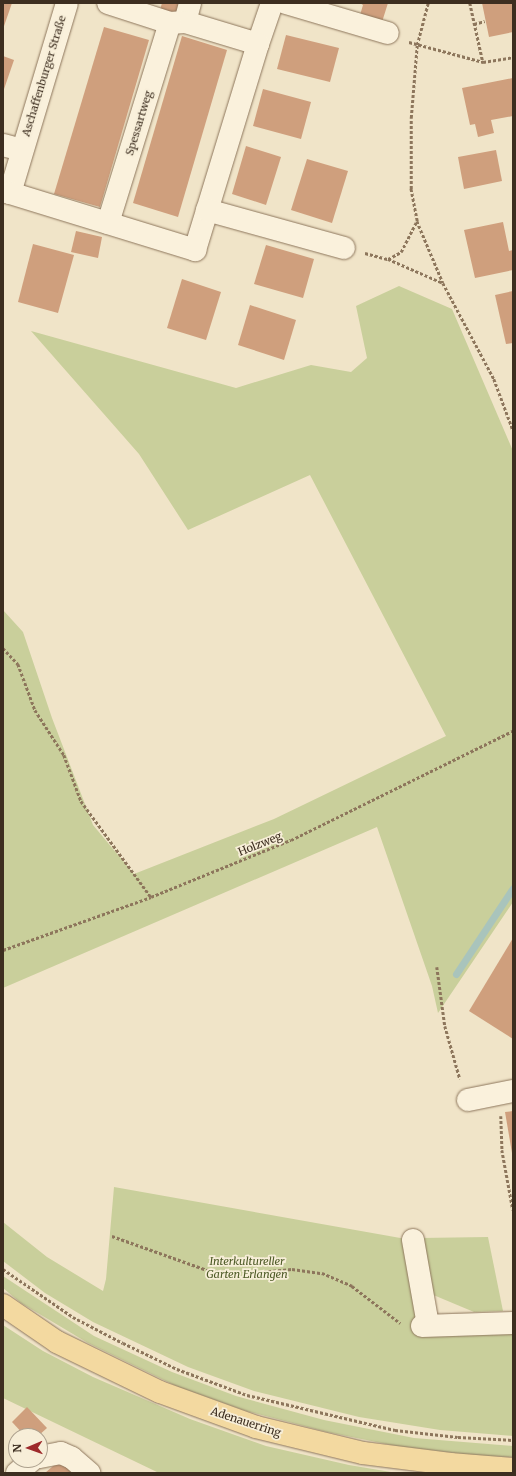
<!DOCTYPE html>
<html>
<head>
<meta charset="utf-8">
<style>
  body { margin:0 }
  #map { position:relative; width:516px; height:1476px; overflow:hidden; background:#f0e4c8; font-family:Merriweather,serif }
  div>[style] { position:absolute }
  [style*='--x'] { left:calc(var(--x)*1px); top:calc(var(--y)*1px); width:calc(var(--w)*1px); rotate:calc(var(--a)*1deg) }
  .green>* { inset:0; background:#c9cf9b }
  .stream>* { height:7px; margin:-3.5px; padding:0 3.5px; transform-origin:3.5px; border-radius:3.5px; background:#a9c4bc }
  .building>* { inset:0; background:#cf9f7d }
  .path>* { height:2.5px; margin-top:-1.25px; transform-origin:0; background:repeating-linear-gradient(90deg,#8d765c 0 3px,transparent 0 5px) }
  .roads { filter:drop-shadow(0 0 1px #8d765c) drop-shadow(0 0 1px #8d765c) }
  .minor>* { height:22px; margin:-11px; padding:0 11px; transform-origin:11px; border-radius:11px; background:#faf1dc }
  .major>* { height:22px; margin:-11px; padding:0 11px; transform-origin:11px; border-radius:11px; background:#f3d9a0 }
  span { translate:-50% -50%; white-space:nowrap; text-align:center; line-height:1.15; -webkit-text-stroke:3.5px #f7eed8; paint-order:stroke }
  .street-label { font-size:11px; color:#3d2e20 }
  .park-label { font-size:11px; color:#4d5a26; font-style:italic }
  .frame { position:absolute; inset:0; border:4px solid #3d2e20; pointer-events:none }
  .north { position:absolute; left:8px; top:1428px; width:40px; height:40px; box-sizing:border-box; background:#f7eed8; border:1px solid #ada18e; border-radius:50%; rotate:268deg; font-size:11px; font-weight:700; line-height:16px; text-align:center; color:#3d2e20 }
  .north::after { content:''; display:block; margin:auto; width:14px; height:18px; background:#9e2a2b; clip-path:polygon(50% 0,100% 100%,50% 72%,0 100%) }
</style>
</head>
<body>
<div id="map">
  <div class="green">
    <i style="clip-path:polygon(399px 286px,452px 309px,513px 451px,513px 902px,438px 1013px,432px 986px,377px 827px,3px 988px,3px 610px,23px 632px,52px 718px,93px 825px,134px 874px,274px 819px,446px 736px,310px 475px,188px 530px,139px 454px,31px 331px,236px 388px,311px 365px,351px 372px,367px 358px,356px 306px)"></i>
    <i style="clip-path:polygon(114px 1187px,406px 1239px,423px 1332px,512px 1330px,513px 1436px,440px 1430px,359px 1417px,254px 1391px,188px 1367px,93px 1322px,45px 1293px,3px 1261px,3px 1222px,47px 1257px,103px 1291px,106px 1279px)"></i>
    <i style="clip-path:polygon(488px 1237px,503px 1311px,474px 1312px,431px 1294px,420px 1238px)"></i>
    <i style="clip-path:polygon(3px 1276px,94px 1336px,172px 1372px,236px 1396px,324px 1420px,414px 1438px,513px 1446px,513px 1457px,480px 1456px,396px 1446px,327px 1432px,246px 1411px,176px 1386px,88px 1343px,21px 1303px,3px 1288px)"></i>
    <i style="clip-path:polygon(3px 1325px,43px 1351px,93px 1377px,190px 1419px,266px 1446px,349px 1465px,397px 1473px,159px 1473px,3px 1398px)"></i>
  </div>
  <div class="stream">
    <i style="--x:456;--y:974;--w:103;--a:-56.5"></i>
  </div>
  <div class="building">
    <i style="clip-path:polygon(3px 3px,12px 3px,3px 29px)"></i>
    <i style="clip-path:polygon(162px 3px,181px 3px,178px 15px,160px 10px)"></i>
    <i style="clip-path:polygon(360px 3px,388px 3px,382px 22px,360px 15px,363px 5px)"></i>
    <i style="clip-path:polygon(482px 3px,513px 3px,513px 32px,489px 37px)"></i>
    <i style="clip-path:polygon(104px 27px,149px 40px,100px 207px,54px 194px)"></i>
    <i style="clip-path:polygon(286px 35px,339px 48px,330px 82px,277px 69px)"></i>
    <i style="clip-path:polygon(182px 36px,227px 50px,178px 217px,133px 203px)"></i>
    <i style="clip-path:polygon(3px 56px,14px 60px,3px 92px)"></i>
    <i style="clip-path:polygon(513px 78px,513px 116px,491px 120px,494px 133px,478px 137px,475px 124px,470px 125px,462px 88px)"></i>
    <i style="clip-path:polygon(263px 89px,311px 102px,301px 139px,253px 126px)"></i>
    <i style="clip-path:polygon(246px 146px,281px 157px,266px 205px,232px 194px)"></i>
    <i style="clip-path:polygon(496px 150px,502px 181px,464px 189px,458px 157px)"></i>
    <i style="clip-path:polygon(307px 159px,348px 171px,332px 223px,291px 210px)"></i>
    <i style="clip-path:polygon(503px 222px,509px 251px,513px 250px,513px 270px,475px 278px,464px 230px)"></i>
    <i style="clip-path:polygon(76px 231px,102px 237px,98px 258px,71px 252px)"></i>
    <i style="clip-path:polygon(33px 244px,74px 255px,58px 313px,18px 302px)"></i>
    <i style="clip-path:polygon(266px 245px,314px 259px,303px 298px,254px 284px)"></i>
    <i style="clip-path:polygon(182px 279px,221px 292px,206px 340px,167px 328px)"></i>
    <i style="clip-path:polygon(513px 291px,513px 343px,506px 344px,495px 295px)"></i>
    <i style="clip-path:polygon(250px 305px,296px 320px,284px 360px,238px 345px)"></i>
    <i style="clip-path:polygon(513px 938px,513px 1039px,469px 1011px)"></i>
    <i style="clip-path:polygon(513px 1111px,513px 1153px,512px 1153px,505px 1112px)"></i>
    <i style="clip-path:polygon(27px 1407px,47px 1428px,38px 1436px,25px 1436px,12px 1422px)"></i>
    <i style="clip-path:polygon(60px 1460px,72px 1473px,45px 1473px)"></i>
  </div>
  <div class="path">
    <i style="--x:470;--y:3;--w:60;--a:77.6"></i>
    <i style="--x:474;--y:24;--w:11;--a:-15"></i>
    <i style="--x:409;--y:42;--w:77;--a:15.1"></i>
    <i style="--x:483;--y:62;--w:30;--a:-9"></i>
    <i style="--x:417;--y:221;--w:67;--a:67.2"></i>
    <i style="--x:443;--y:283;--w:109;--a:62"></i>
    <i style="--x:494;--y:379;--w:54;--a:69.6"></i>
    <i style="--x:365;--y:253;--w:24;--a:15"></i>
    <i style="--x:388;--y:259;--w:60;--a:23.6"></i>
    <i style="--x:388;--y:259;--w:15;--a:-28"></i>
    <i style="--x:401;--y:252;--w:35;--a:-63"></i>
    <i style="--x:417;--y:221;--w:33;--a:-101"></i>
    <i style="--x:411;--y:189;--w:71;--a:-90"></i>
    <i style="--x:411;--y:118;--w:73;--a:-85.3"></i>
    <i style="--x:417;--y:45;--w:43;--a:-75.3"></i>
    <i style="--x:3;--y:648;--w:22;--a:47"></i>
    <i style="--x:18;--y:664;--w:49;--a:69.7"></i>
    <i style="--x:35;--y:710;--w:54;--a:57.2"></i>
    <i style="--x:64;--y:755;--w:49;--a:69.7"></i>
    <i style="--x:81;--y:801;--w:119;--a:53.9"></i>
    <i style="--x:3;--y:950;--w:157;--a:-19.7"></i>
    <i style="--x:151;--y:897;--w:151;--a:-22.2"></i>
    <i style="--x:291;--y:840;--w:247;--a:-26.2"></i>
    <i style="--x:437;--y:967;--w:60;--a:82.3"></i>
    <i style="--x:445;--y:1026;--w:55;--a:74.2"></i>
    <i style="--x:501;--y:1116;--w:34;--a:88"></i>
    <i style="--x:502;--y:1150;--w:61;--a:79.6"></i>
    <i style="--x:112;--y:1236;--w:101;--a:19.7"></i>
    <i style="--x:207;--y:1270;--w:31;--a:7"></i>
    <i style="--x:238;--y:1274;--w:54;--a:-5.3"></i>
    <i style="--x:292;--y:1269;--w:30;--a:8"></i>
    <i style="--x:322;--y:1273;--w:33;--a:23"></i>
    <i style="--x:352;--y:1286;--w:61;--a:37.6"></i>
    <i style="--x:3;--y:1269;--w:85;--a:34.4"></i>
    <i style="--x:73;--y:1317;--w:56;--a:27.5"></i>
    <i style="--x:123;--y:1343;--w:60;--a:25.7"></i>
    <i style="--x:177;--y:1369;--w:75;--a:20.4"></i>
    <i style="--x:247;--y:1395;--w:152;--a:13.3"></i>
    <i style="--x:395;--y:1430;--w:63;--a:6.3"></i>
    <i style="--x:458;--y:1437;--w:55;--a:3.1"></i>
  </div>
  <div class="roads">
    <div class="minor">
      <i style="--x:286;--y:3;--w:106;--a:16.4"></i>
      <i style="--x:185;--y:22;--w:20;--a:-75"></i>
      <i style="--x:258;--y:44;--w:43;--a:-71.1"></i>
      <i style="--x:3;--y:145;--w:20;--a:15"></i>
      <i style="--x:3;--y:191;--w:7;--a:16"></i>
      <i style="--x:10;--y:193;--w:198;--a:-73.3"></i>
      <i style="--x:10;--y:193;--w:194;--a:17.1"></i>
      <i style="--x:195;--y:250;--w:215;--a:-73"></i>
      <i style="--x:258;--y:44;--w:76;--a:-163.2"></i>
      <i style="--x:185;--y:22;--w:15;--a:176"></i>
      <i style="--x:170;--y:23;--w:65;--a:-162.1"></i>
      <i style="--x:207;--y:210;--w:142;--a:15.5"></i>
      <i style="--x:108;--y:223;--w:209;--a:-72.8"></i>
      <i style="--x:468;--y:1100;--w:46;--a:-11.3"></i>
      <i style="--x:413;--y:1240;--w:86;--a:80"></i>
      <i style="--x:422;--y:1326;--w:91;--a:-1.9"></i>
      <i style="--x:40;--y:1457;--w:21;--a:-11"></i>
      <i style="--x:61;--y:1453;--w:12;--a:24"></i>
      <i style="--x:72;--y:1458;--w:23;--a:41"></i>
      <i style="--x:17;--y:1473;--w:20;--a:-41"></i>
    </div>
    <div class="major">
      <i style="--x:3;--y:1305;--w:65;--a:34.4"></i>
      <i style="--x:57;--y:1342;--w:114;--a:25.9"></i>
      <i style="--x:160;--y:1392;--w:102;--a:20"></i>
      <i style="--x:256;--y:1427;--w:110;--a:13.7"></i>
      <i style="--x:363;--y:1453;--w:88;--a:7.2"></i>
      <i style="--x:450;--y:1464;--w:63;--a:4.5"></i>
    </div>
  </div>
  <div class="street-label">
    <span style="left:44px;top:76px;rotate:-73deg">Aschaffenburger Straße</span>
    <span style="left:139px;top:123px;rotate:-73deg">Spessartweg</span>
    <span style="left:260px;top:844px;rotate:-22deg">Holzweg</span>
    <span style="left:246px;top:1422px;rotate:18deg">Adenauerring</span>
  </div>
  <div class="park-label">
    <span style="left:247px;top:1268px">Interkultureller<br>Garten Erlangen</span>
  </div>
  <div class="frame"></div>
  <div class="north">N</div>
</div>
</body>
</html>
